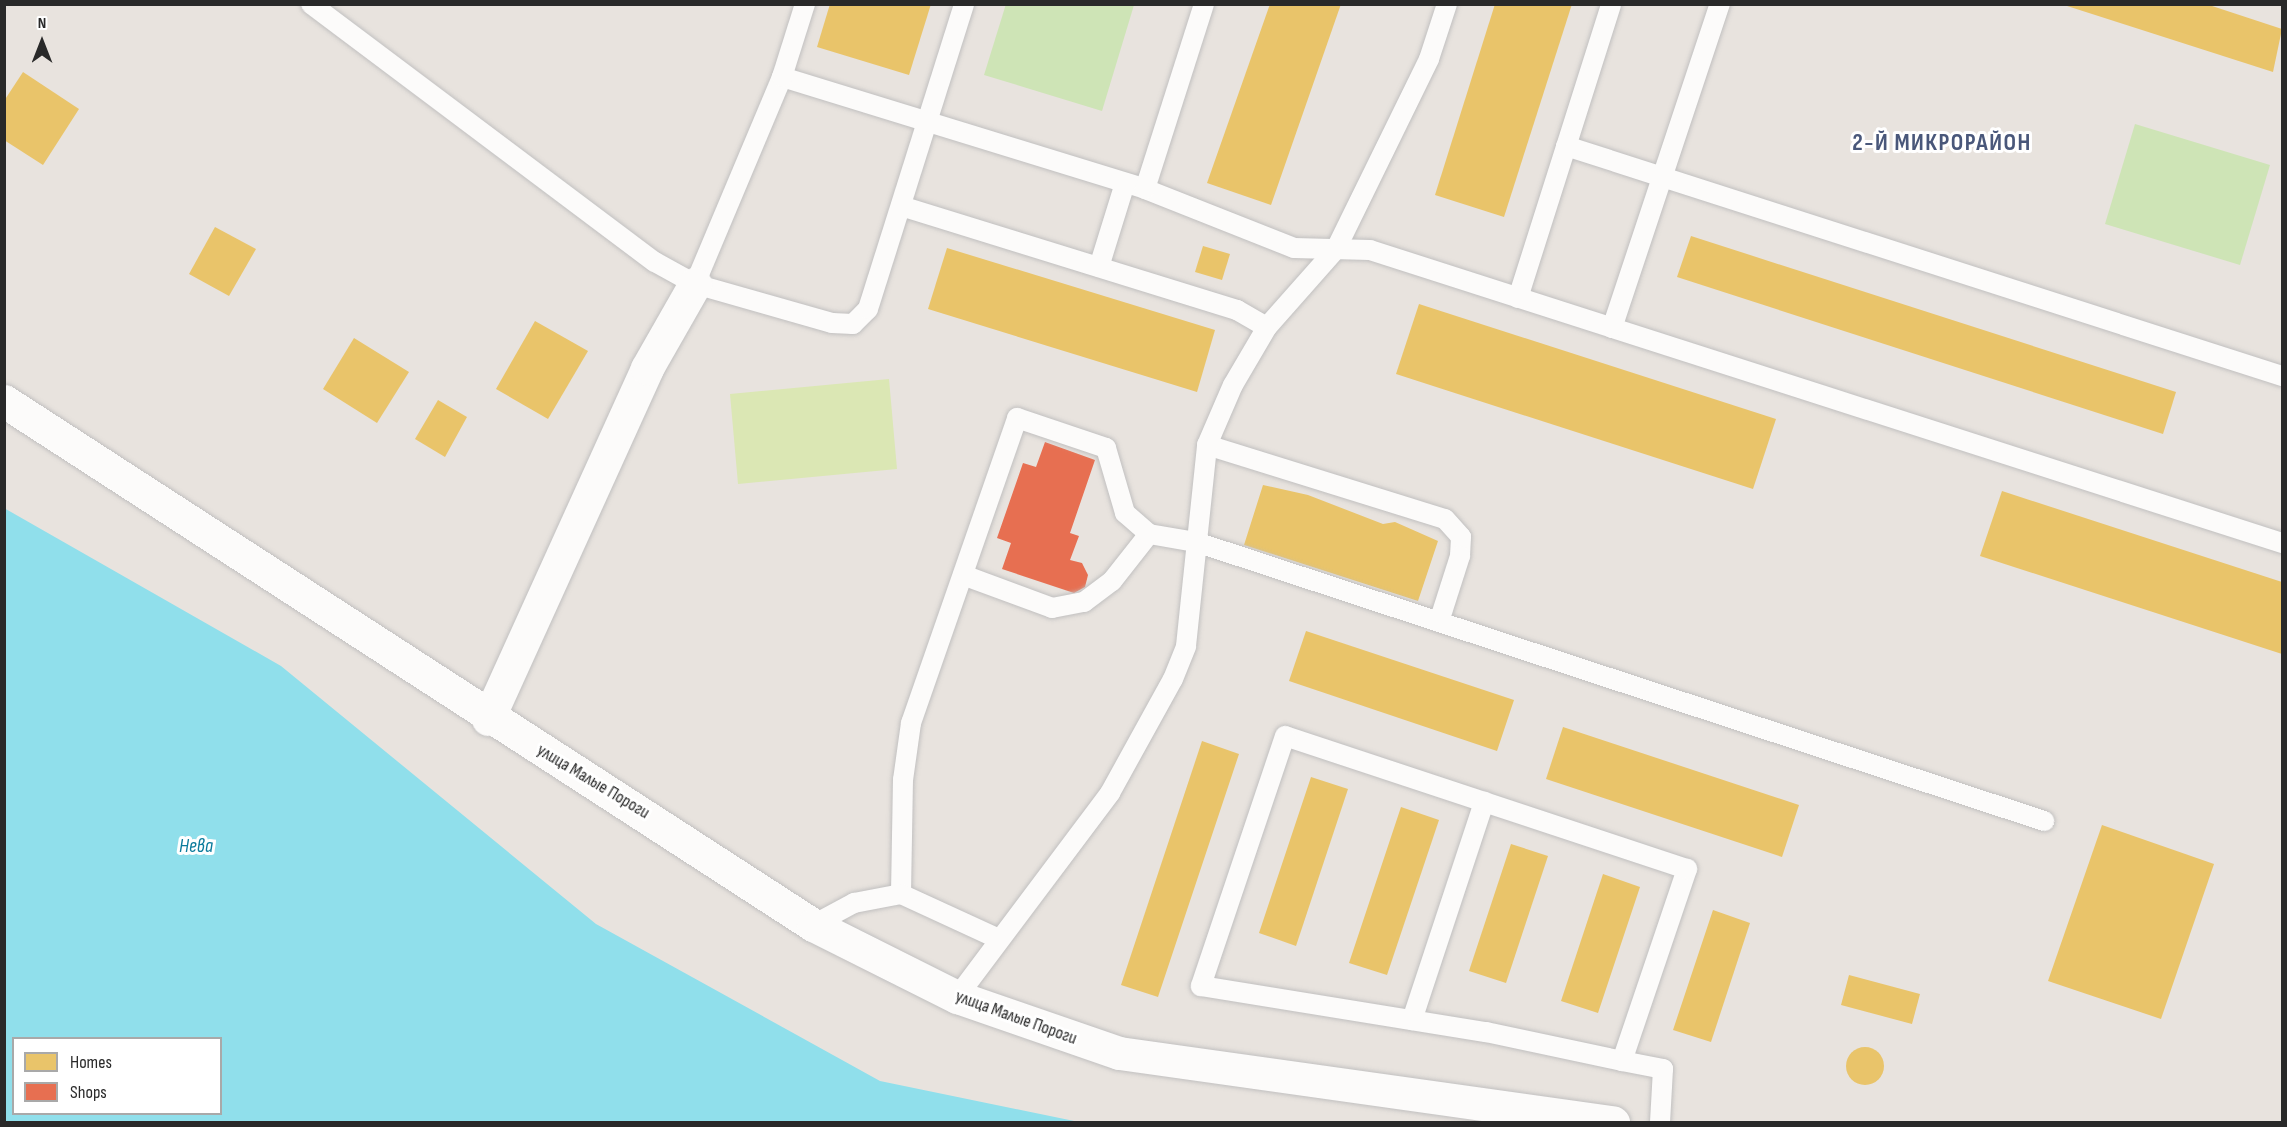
<!DOCTYPE html>
<html>
<head>
<meta charset="utf-8">
<style>
  body { margin:0 }
  #map { position:relative; width:2287px; height:1127px; overflow:hidden; background:#e8e3de; font-family:"Sofia Sans Condensed",sans-serif }
  div>[style] { position:absolute }
  [style*='--x'] { left:calc(var(--x)*1px); top:calc(var(--y)*1px); width:calc(var(--w)*1px); rotate:calc(var(--a)*1deg) }
  .green>* { inset:0; background:#cee4b6 }
  .pitch>* { inset:0; background:#dbe7b4 }
  .water>* { inset:0; background:#90dfeb }
  .homes>* { inset:0; background:#e9c46a }
  .round { border-radius:50% }
  .shops>* { inset:0; background:#e76f51 }
  .roads { filter:drop-shadow(0 0 2px #c1c0c0) drop-shadow(0 0 2px #c1c0c0) }
  .lane>* { height:20px; margin:-10px; padding:0 10px; transform-origin:10px; border-radius:10px; background:#fcfbfa }
  .street>* { height:33px; margin:-16.5px; padding:0 16.5px; transform-origin:16.5px; border-radius:16.5px; background:#fcfbfa }
  .secondary>* { height:33px; margin:-16.5px; padding:0 16.5px; transform-origin:16.5px; border-radius:16.5px; background:#fcfbfa }
  span { translate:-50% -50%; white-space:nowrap; text-align:center; line-height:1.15; -webkit-text-stroke:6px #fff; paint-order:stroke }
  .street-label { font-size:18px; color:#292929 }
  .water-label { font-size:20px; color:#0b7b9c; font-style:italic }
  .district-label { font-size:24px; color:#49577a; font-weight:700; letter-spacing:1.5px }
  .frame { position:absolute; inset:0; border:6px solid #292929; pointer-events:none }
  .legend { position:absolute; left:12px; top:1037px; width:210px; height:78px; box-sizing:border-box; background:#fff; border:2px solid #a9a9a9; margin:0; padding:8px 10px; list-style:none; font-size:18px; color:#292929 }
  .legend li { display:flex; align-items:center; gap:12px; height:30px }
  .legend b { width:30px; border:2px solid #a9a9a9 }
  .north { position:absolute; left:12px; top:12px; width:60px; height:60px; -webkit-text-stroke:4px #fff; paint-order:stroke; rotate:0deg; font-size:16px; font-weight:700; line-height:24px; text-align:center; color:#292929 }
  .north::after { content:''; display:block; margin:auto; width:21px; height:27px; background:#292929; clip-path:polygon(50% 0,100% 100%,50% 72%,0 100%) }
</style>
</head>
<body>
<div id="map">
  <div class="green">
    <i style="clip-path:polygon(1006px 4px,1134px 5px,1102px 111px,984px 75px)"></i>
    <i style="clip-path:polygon(2135px 124px,2270px 165px,2240px 265px,2105px 224px)"></i>
  </div>
  <div class="pitch">
    <i style="clip-path:polygon(889px 379px,897px 469px,738px 484px,730px 394px)"></i>
  </div>
  <div class="water">
    <i style="clip-path:polygon(evenodd,4px 508px,281px 666px,596px 924px,880px 1081px,1079px 1122px,5px 1122px,4px 508px,14px 1038px,220px 1038px,220px 1114px,14px 1114px,14px 1038px)"></i>
  </div>
  <div class="homes">
    <i style="clip-path:polygon(830px 4px,931px 4px,909px 75px,817px 47px)"></i>
    <i style="clip-path:polygon(1270px 4px,1341px 4px,1271px 205px,1207px 183px)"></i>
    <i style="clip-path:polygon(1495px 4px,1572px 4px,1504px 217px,1435px 195px)"></i>
    <i style="clip-path:polygon(2206px 4px,2282px 29px,2273px 72px,2064px 5px)"></i>
    <i style="clip-path:polygon(23px 72px,79px 109px,43px 165px,4px 140px,4px 101px)"></i>
    <i style="clip-path:polygon(215px 227px,256px 249px,229px 296px,189px 274px)"></i>
    <i style="clip-path:polygon(1691px 236px,2176px 392px,2163px 434px,1677px 277px)"></i>
    <i style="clip-path:polygon(1203px 246px,1230px 254px,1222px 280px,1195px 272px)"></i>
    <i style="clip-path:polygon(947px 248px,1215px 330px,1197px 392px,928px 309px)"></i>
    <i style="clip-path:polygon(1419px 304px,1776px 419px,1753px 489px,1396px 374px)"></i>
    <i style="clip-path:polygon(535px 321px,588px 351px,548px 419px,496px 389px)"></i>
    <i style="clip-path:polygon(354px 338px,409px 372px,377px 423px,323px 389px)"></i>
    <i style="clip-path:polygon(438px 400px,467px 417px,445px 457px,415px 439px)"></i>
    <i style="clip-path:polygon(1263px 485px,1308px 495px,1383px 524px,1395px 522px,1438px 541px,1418px 601px,1244px 545px)"></i>
    <i style="clip-path:polygon(2002px 491px,2282px 582px,2282px 654px,1980px 556px)"></i>
    <i style="clip-path:polygon(1306px 631px,1514px 700px,1497px 751px,1289px 681px)"></i>
    <i style="clip-path:polygon(1563px 727px,1799px 805px,1782px 857px,1546px 779px)"></i>
    <i style="clip-path:polygon(1202px 741px,1239px 754px,1158px 997px,1121px 985px)"></i>
    <i style="clip-path:polygon(1311px 777px,1348px 789px,1296px 946px,1259px 933px)"></i>
    <i style="clip-path:polygon(1401px 807px,1439px 820px,1387px 975px,1349px 963px)"></i>
    <i style="clip-path:polygon(2102px 825px,2214px 864px,2161px 1019px,2048px 981px)"></i>
    <i style="clip-path:polygon(1511px 844px,1548px 856px,1506px 983px,1469px 971px)"></i>
    <i style="clip-path:polygon(1603px 874px,1640px 887px,1598px 1013px,1561px 1001px)"></i>
    <i style="clip-path:polygon(1713px 910px,1750px 923px,1711px 1042px,1673px 1030px)"></i>
    <i style="clip-path:polygon(1849px 975px,1920px 994px,1912px 1024px,1841px 1005px)"></i>
    <i class="round" style="left:1846px;top:1047px;width:38px;height:38px"></i>
  </div>
  <div class="shops">
    <i style="clip-path:polygon(1045px 442px,1095px 460px,1070px 533px,1079px 536px,1070px 560px,1082px 563px,1088px 575px,1085px 587px,1074px 593px,1002px 569px,1011px 543px,997px 538px,1023px 463px,1036px 467px)"></i>
  </div>
  <div class="roads">
    <div class="lane">
      <i style="--x:311;--y:4;--w:430;--a:36.9"></i>
      <i style="--x:655;--y:262;--w:46;--a:28.8"></i>
      <i style="--x:695;--y:284;--w:142;--a:15.9"></i>
      <i style="--x:832;--y:323;--w:21;--a:3"></i>
      <i style="--x:853;--y:324;--w:21;--a:-45"></i>
      <i style="--x:868;--y:309;--w:320;--a:-72.5"></i>
      <i style="--x:782;--y:77;--w:380;--a:17.1"></i>
      <i style="--x:1145;--y:189;--w:160;--a:21.6"></i>
      <i style="--x:1294;--y:248;--w:76;--a:1.5"></i>
      <i style="--x:1370;--y:250;--w:958;--a:17.81"></i>
      <i style="--x:1566;--y:146;--w:752;--a:17.81"></i>
      <i style="--x:1145;--y:189;--w:194;--a:-72.3"></i>
      <i style="--x:901;--y:206;--w:352;--a:17.2"></i>
      <i style="--x:1237;--y:310;--w:34;--a:30"></i>
      <i style="--x:1099;--y:267;--w:88;--a:-72.8"></i>
      <i style="--x:695;--y:284;--w:225;--a:-67.2"></i>
      <i style="--x:782;--y:77;--w:77;--a:-72.5"></i>
      <i style="--x:1518;--y:298;--w:308;--a:-72.4"></i>
      <i style="--x:1612;--y:328;--w:342;--a:-71.6"></i>
      <i style="--x:1207;--y:445;--w:249;--a:17.3"></i>
      <i style="--x:1445;--y:519;--w:24;--a:48"></i>
      <i style="--x:1461;--y:537;--w:19;--a:93"></i>
      <i style="--x:1460;--y:556;--w:69;--a:107.7"></i>
      <i style="--x:963;--y:575;--w:95;--a:20.3"></i>
      <i style="--x:1052;--y:608;--w:33;--a:-11"></i>
      <i style="--x:1084;--y:602;--w:35;--a:-37"></i>
      <i style="--x:1112;--y:581;--w:60;--a:-51.8"></i>
      <i style="--x:901;--y:894;--w:114;--a:-89"></i>
      <i style="--x:903;--y:780;--w:58;--a:-82"></i>
      <i style="--x:911;--y:723;--w:323;--a:-70.8"></i>
      <i style="--x:1017;--y:418;--w:94;--a:18.6"></i>
      <i style="--x:1106;--y:448;--w:68;--a:73.7"></i>
      <i style="--x:1125;--y:513;--w:32;--a:41"></i>
      <i style="--x:1149;--y:534;--w:48;--a:9.7"></i>
      <i style="--x:1196;--y:542;--w:893;--a:18.21"></i>
      <i style="--x:813;--y:925;--w:47;--a:-28.2"></i>
      <i style="--x:854;--y:903;--w:48;--a:-10.8"></i>
      <i style="--x:901;--y:894;--w:108;--a:24.7"></i>
      <i style="--x:957;--y:997;--w:255;--a:-53.1"></i>
      <i style="--x:1110;--y:793;--w:130;--a:-61.1"></i>
      <i style="--x:1173;--y:679;--w:35;--a:-68"></i>
      <i style="--x:1186;--y:646;--w:202;--a:-84"></i>
      <i style="--x:1207;--y:445;--w:65;--a:-66.6"></i>
      <i style="--x:1233;--y:385;--w:67;--a:-59.6"></i>
      <i style="--x:1267;--y:327;--w:104;--a:-48.5"></i>
      <i style="--x:1336;--y:249;--w:212;--a:-63.9"></i>
      <i style="--x:1429;--y:59;--w:58;--a:-71.9"></i>
      <i style="--x:1412;--y:1020;--w:230;--a:-71.7"></i>
      <i style="--x:1622;--y:1061;--w:203;--a:-71.3"></i>
      <i style="--x:1687;--y:869;--w:423;--a:-161.7"></i>
      <i style="--x:1285;--y:736;--w:264;--a:108.6"></i>
      <i style="--x:1201;--y:986;--w:289;--a:9.2"></i>
      <i style="--x:1486;--y:1032;--w:139;--a:12"></i>
      <i style="--x:1622;--y:1061;--w:42;--a:11"></i>
      <i style="--x:1663;--y:1069;--w:53;--a:93.2"></i>
    </div>
    <div class="street">
      <i style="--x:488;--y:719;--w:385;--a:-65.6"></i>
      <i style="--x:647;--y:368;--w:97;--a:-60.3"></i>
      <i style="--x:957;--y:997;--w:171;--a:19.1"></i>
      <i style="--x:1119;--y:1053;--w:499;--a:8"></i>
    </div>
    <div class="secondary">
      <i style="--x:4;--y:401;--w:964;--a:32.93"></i>
      <i style="--x:813;--y:925;--w:161;--a:26.6"></i>
    </div>
  </div>
  <div class="street-label">
    <span style="left:593px;top:782px;rotate:31deg">улица Малые Пороги</span>
    <span style="left:1016px;top:1018px;rotate:20deg">улица Малые Пороги</span>
  </div>
  <div class="water-label">
    <span style="left:196px;top:846px">Нева</span>
  </div>
  <div class="district-label">
    <span style="left:1942px;top:143px">2-Й МИКРОРАЙОН</span>
  </div>
  <div class="frame"></div>
  <ul class="legend">
  <li><b style="height:16px;background:#e9c46a"></b>Homes</li>
  <li><b style="height:16px;background:#e76f51"></b>Shops</li>
  </ul>
  <div class="north">N</div>
</div>
</body>
</html>
